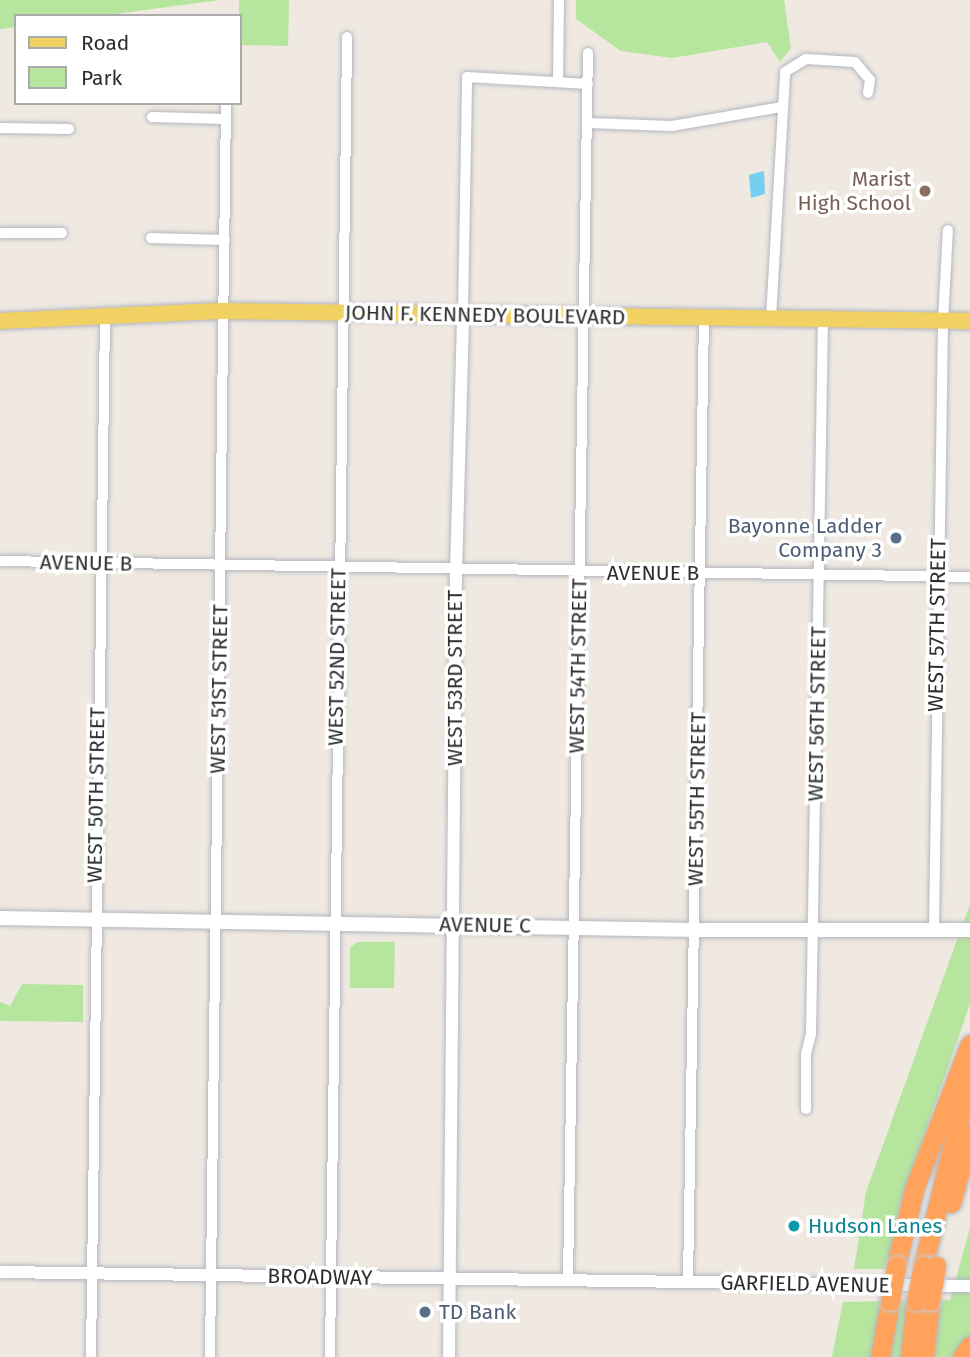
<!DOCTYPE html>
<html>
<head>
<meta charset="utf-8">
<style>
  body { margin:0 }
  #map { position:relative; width:970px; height:1357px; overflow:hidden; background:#efe9e1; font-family:"Fira Sans",sans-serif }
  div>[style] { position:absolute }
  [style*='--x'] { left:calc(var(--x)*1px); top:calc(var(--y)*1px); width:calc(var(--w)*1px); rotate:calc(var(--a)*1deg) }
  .green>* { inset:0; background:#b6e59e }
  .water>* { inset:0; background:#75cff0 }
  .roads { filter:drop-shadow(0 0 2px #b4b7c1) drop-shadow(0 0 2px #b4b7c1) }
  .minor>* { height:10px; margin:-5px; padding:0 5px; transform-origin:5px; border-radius:5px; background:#fff }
  .tertiary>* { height:12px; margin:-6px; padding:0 6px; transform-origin:6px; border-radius:6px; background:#fff }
  .secondary>* { height:14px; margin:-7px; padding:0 7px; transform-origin:7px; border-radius:7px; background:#fff }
  .primary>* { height:16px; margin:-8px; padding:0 8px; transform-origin:8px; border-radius:8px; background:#f2d163 }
  .motorway>* { height:19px; margin:-9.5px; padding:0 9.5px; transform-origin:9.5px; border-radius:9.5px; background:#ffa35c }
  .bridges { filter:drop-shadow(0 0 2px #c9c9c9) drop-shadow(0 0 2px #c9c9c9) }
  .motorway-bridge>* { height:19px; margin:-9.5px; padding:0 9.5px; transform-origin:9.5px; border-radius:9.5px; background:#ffa35c }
  .dots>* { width:19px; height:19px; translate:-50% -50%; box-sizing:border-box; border:4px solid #fff; border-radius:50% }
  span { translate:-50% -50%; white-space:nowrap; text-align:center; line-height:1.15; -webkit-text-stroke:7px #fff; paint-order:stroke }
  .education-label { font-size:21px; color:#785e54 }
  .right { translate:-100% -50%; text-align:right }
  .street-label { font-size:21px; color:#2e2e2e }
  .service-label { font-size:21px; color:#4e5e75 }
  .left { translate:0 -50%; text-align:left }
  .culture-label { font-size:21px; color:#0d838f }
  .legend { position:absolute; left:14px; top:14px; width:228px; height:91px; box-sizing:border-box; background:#fff; border:2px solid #ababab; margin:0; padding:9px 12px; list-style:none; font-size:21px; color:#2e2e2e }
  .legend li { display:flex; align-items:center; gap:14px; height:35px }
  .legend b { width:35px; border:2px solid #ababab }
</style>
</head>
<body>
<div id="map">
  <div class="green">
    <i style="clip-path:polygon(0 0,220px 0,99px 16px,16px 16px,16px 27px,0 29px)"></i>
    <i style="clip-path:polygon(239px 0,289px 0,288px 46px,240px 45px)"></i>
    <i style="clip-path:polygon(576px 0,784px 0,791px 48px,780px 62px,767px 42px,672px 58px,621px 51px,576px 19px)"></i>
    <i style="clip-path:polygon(970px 904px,970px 1004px,900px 1204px,887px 1269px,854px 1269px,866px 1192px)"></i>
    <i style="clip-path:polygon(357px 942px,395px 942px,394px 988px,350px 988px,350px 948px)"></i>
    <i style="clip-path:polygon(22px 984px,83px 985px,83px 1022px,0 1021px,0 1002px,10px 1006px)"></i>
    <i style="clip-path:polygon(970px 1228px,970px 1357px,832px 1357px,843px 1302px,950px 1300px)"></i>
  </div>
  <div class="water">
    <i style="clip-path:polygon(764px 171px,765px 194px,751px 198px,749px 175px)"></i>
  </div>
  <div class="roads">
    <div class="minor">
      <i style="--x:558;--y:82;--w:82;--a:-89.3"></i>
      <i style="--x:152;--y:117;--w:74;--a:1.5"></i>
      <i style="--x:588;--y:123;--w:84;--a:2"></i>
      <i style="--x:672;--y:126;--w:112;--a:-9.8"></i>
      <i style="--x:0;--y:128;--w:69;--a:0.8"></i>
      <i style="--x:0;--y:233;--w:62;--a:0"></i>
      <i style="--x:151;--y:238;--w:74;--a:1.5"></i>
      <i style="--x:463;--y:313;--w:236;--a:-89"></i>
      <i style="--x:467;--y:77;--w:121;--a:3.3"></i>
      <i style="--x:771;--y:318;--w:246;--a:-86.7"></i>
      <i style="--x:785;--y:72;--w:25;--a:-32"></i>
      <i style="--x:806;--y:59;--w:49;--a:3.5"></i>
      <i style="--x:855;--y:62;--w:23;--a:50"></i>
      <i style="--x:870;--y:80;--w:13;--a:99"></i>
      <i style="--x:0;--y:561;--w:970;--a:0.94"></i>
      <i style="--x:934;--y:929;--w:608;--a:-89.15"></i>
      <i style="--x:943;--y:321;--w:91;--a:-86.9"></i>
      <i style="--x:806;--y:1109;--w:55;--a:-90"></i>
      <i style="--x:806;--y:1054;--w:21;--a:-76"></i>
      <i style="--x:811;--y:1034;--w:715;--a:-89.04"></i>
      <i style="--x:568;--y:1280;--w:1227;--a:-89.07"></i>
      <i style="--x:688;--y:1281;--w:964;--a:-89.05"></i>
      <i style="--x:91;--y:1357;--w:1041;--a:-89.23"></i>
      <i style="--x:210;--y:1357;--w:1254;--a:-89.27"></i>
      <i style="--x:330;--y:1357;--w:1320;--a:-89.26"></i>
    </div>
    <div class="tertiary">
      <i style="--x:0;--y:1272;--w:970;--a:0.83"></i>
      <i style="--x:449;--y:1357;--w:786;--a:-89.49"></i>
      <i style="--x:456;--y:571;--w:258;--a:-88.4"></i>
    </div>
    <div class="secondary">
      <i style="--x:0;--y:918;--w:696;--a:0.99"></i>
      <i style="--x:696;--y:930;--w:274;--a:0"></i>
    </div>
    <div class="primary">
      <i style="--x:0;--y:321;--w:224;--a:-2.6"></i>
      <i style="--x:224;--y:311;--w:746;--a:0.77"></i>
    </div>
    <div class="motorway">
      <i style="--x:951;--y:1203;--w:72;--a:-74.6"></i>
      <i style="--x:896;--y:1266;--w:79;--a:-76.8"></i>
      <i style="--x:914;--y:1189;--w:155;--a:-68.9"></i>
      <i style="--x:923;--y:1266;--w:195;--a:-76.3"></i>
      <i style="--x:880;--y:1357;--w:57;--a:-79.9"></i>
      <i style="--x:910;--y:1357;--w:56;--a:-83.9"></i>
      <i style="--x:924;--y:1357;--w:56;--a:-83.9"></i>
      <i style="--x:962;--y:1357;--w:14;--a:-54"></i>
    </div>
  </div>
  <div class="bridges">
    <div class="motorway-bridge">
      <i style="--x:890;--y:1301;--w:36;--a:-80"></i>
      <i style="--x:916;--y:1301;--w:36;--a:-79"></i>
      <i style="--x:930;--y:1301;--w:36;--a:-80"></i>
    </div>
  </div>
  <div class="dots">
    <i style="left:925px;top:191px;background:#8d6e63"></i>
    <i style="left:896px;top:538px;background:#5c6f8a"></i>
    <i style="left:794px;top:1226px;background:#0f9aa8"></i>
    <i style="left:425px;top:1312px;background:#5c6f8a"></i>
  </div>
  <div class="education-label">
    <span class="right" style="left:911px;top:191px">Marist<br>High School</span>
  </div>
  <div class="street-label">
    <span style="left:485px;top:315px;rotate:1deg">JOHN F. KENNEDY BOULEVARD</span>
    <span style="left:86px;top:563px;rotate:1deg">AVENUE B</span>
    <span style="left:653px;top:573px">AVENUE B</span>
    <span style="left:937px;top:625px;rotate:-89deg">WEST 57TH STREET</span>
    <span style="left:337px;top:657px;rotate:-89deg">WEST 52ND STREET</span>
    <span style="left:578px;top:666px;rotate:-89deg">WEST 54TH STREET</span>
    <span style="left:455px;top:678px;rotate:-90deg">WEST 53RD STREET</span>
    <span style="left:219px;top:689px;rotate:-89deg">WEST 51ST STREET</span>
    <span style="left:817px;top:714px;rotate:-89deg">WEST 56TH STREET</span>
    <span style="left:96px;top:795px;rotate:-89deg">WEST 50TH STREET</span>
    <span style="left:697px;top:799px;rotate:-89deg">WEST 55TH STREET</span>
    <span style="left:485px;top:925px;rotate:1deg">AVENUE C</span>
    <span style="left:320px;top:1277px;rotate:1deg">BROADWAY</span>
    <span style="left:805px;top:1284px;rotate:1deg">GARFIELD AVENUE</span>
  </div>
  <div class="service-label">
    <span class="right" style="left:882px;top:538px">Bayonne Ladder<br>Company 3</span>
    <span class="left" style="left:439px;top:1312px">TD Bank</span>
  </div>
  <div class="culture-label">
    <span class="left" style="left:808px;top:1226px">Hudson Lanes</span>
  </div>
  <ul class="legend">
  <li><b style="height:9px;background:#f2d163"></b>Road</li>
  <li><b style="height:19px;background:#b6e59e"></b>Park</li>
  </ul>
</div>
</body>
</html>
